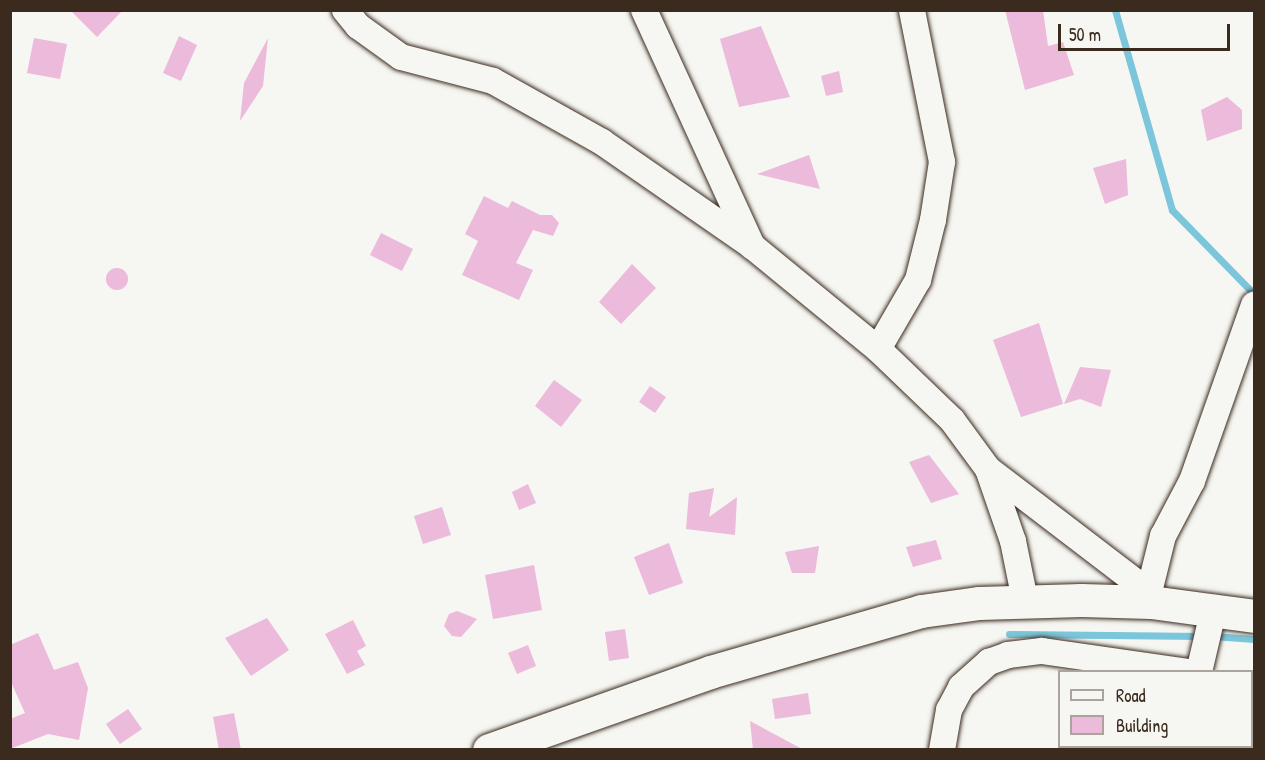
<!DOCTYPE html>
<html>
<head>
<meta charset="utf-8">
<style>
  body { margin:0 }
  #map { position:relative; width:1265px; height:760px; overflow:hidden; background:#f6f6f2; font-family:"Patrick Hand",sans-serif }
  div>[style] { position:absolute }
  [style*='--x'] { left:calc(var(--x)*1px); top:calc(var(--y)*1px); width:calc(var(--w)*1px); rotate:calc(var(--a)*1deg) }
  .stream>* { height:7px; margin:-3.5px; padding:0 3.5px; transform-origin:3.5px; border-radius:3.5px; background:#7bc6db }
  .building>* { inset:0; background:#ecbada }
  .round { border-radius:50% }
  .roads { filter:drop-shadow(0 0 2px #3b2a1e) drop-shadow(0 0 2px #3b2a1e) }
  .minor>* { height:26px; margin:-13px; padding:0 13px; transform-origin:13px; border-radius:13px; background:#f6f6f2 }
  .tertiary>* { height:33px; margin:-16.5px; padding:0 16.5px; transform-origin:16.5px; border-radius:16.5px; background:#f6f6f2 }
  span { translate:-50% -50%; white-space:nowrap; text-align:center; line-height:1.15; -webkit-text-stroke:4.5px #f6f6f2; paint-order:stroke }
  .frame { position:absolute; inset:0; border:12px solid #3b2a1e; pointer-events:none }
  .legend { position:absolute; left:1058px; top:670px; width:195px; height:78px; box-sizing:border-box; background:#f6f6f2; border:2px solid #aba49d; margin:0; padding:8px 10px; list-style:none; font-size:18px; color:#3b2a1e }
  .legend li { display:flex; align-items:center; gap:12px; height:30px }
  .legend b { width:30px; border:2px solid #aba49d }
  .scale { position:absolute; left:1058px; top:24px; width:172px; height:27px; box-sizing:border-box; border:3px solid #3b2a1e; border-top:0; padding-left:8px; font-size:18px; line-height:21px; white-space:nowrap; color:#3b2a1e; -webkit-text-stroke:4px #f6f6f2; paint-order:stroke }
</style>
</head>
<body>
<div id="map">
  <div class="stream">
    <i style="--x:1115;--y:10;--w:208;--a:74.1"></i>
    <i style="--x:1172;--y:210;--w:117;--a:45.7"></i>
    <i style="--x:1009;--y:634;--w:193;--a:0.6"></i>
    <i style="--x:1213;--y:636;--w:41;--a:4.2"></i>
  </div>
  <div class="building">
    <i style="clip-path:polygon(70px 10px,123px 10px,97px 37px)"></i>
    <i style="clip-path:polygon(1005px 10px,1043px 10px,1048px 46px,1063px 42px,1074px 75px,1025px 90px)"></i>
    <i style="clip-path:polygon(761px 26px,790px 97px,739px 107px,720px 39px)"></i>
    <i style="clip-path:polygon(179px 36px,197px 45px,181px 81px,163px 73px)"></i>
    <i style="clip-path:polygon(34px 38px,67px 44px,60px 79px,27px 73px)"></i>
    <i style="clip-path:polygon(268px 38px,263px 86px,240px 121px,244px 83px)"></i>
    <i style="clip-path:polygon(839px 71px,843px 92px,826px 96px,821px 76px)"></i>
    <i style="clip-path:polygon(1227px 97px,1242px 110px,1242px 129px,1207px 141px,1201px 110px)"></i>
    <i style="clip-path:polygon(809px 155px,820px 189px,757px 174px)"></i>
    <i style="clip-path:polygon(1126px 159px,1128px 195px,1105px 204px,1093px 168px)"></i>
    <i style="clip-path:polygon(484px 196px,508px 208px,512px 201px,540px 215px,552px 215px,559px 223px,553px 236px,533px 230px,516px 263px,533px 270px,519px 300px,462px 275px,478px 241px,465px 234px)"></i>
    <i style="clip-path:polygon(381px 233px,413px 249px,402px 271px,370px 255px)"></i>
    <i style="clip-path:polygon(632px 264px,656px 288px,621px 324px,599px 302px)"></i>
    <i class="round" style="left:106px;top:268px;width:22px;height:22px"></i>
    <i style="clip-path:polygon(1039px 323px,1063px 404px,1021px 417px,993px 340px)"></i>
    <i style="clip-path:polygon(1080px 367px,1111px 370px,1101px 407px,1080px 399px,1064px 404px)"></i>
    <i style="clip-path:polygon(554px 380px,582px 400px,561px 427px,535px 406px)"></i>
    <i style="clip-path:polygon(650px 386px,666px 397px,655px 413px,639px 402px)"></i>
    <i style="clip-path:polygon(929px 455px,959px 494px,931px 503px,909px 462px)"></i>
    <i style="clip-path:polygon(528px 484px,536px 503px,519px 510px,512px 492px)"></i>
    <i style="clip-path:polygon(714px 488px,709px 517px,737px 497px,735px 535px,686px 529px,689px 493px)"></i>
    <i style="clip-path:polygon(442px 507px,451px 535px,423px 544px,414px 516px)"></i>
    <i style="clip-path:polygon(936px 540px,942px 559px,913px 567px,906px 547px)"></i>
    <i style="clip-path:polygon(669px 543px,683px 583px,649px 595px,634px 557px)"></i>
    <i style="clip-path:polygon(819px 546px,815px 573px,792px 573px,785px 552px)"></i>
    <i style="clip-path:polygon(534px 565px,542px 610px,493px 619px,485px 575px)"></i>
    <i style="clip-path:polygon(457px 611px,477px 619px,461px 637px,452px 636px,444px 626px,449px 614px)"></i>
    <i style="clip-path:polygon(267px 618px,289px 650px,251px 676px,225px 638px)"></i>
    <i style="clip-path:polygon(353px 620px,366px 646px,357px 651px,365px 665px,347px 674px,325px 634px)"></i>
    <i style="clip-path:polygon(625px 629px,629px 658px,609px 661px,605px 632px)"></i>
    <i style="clip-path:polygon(38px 633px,54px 670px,78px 662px,88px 688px,79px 740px,48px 734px,10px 749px,10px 719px,25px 713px,10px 680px,10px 645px)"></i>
    <i style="clip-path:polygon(528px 645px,536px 666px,517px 674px,508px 653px)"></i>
    <i style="clip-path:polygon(808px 693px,811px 714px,775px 719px,772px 699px)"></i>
    <i style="clip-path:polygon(128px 709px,142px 729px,120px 744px,106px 724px)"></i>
    <i style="clip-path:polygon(234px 713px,241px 750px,219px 750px,213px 717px)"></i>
    <i style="clip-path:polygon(750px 721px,804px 750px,753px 750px)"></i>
  </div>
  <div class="roads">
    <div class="minor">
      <i style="--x:345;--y:10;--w:21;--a:51"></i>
      <i style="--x:358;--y:26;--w:53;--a:35.8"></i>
      <i style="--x:401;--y:57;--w:95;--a:14.6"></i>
      <i style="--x:493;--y:81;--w:125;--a:29.2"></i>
      <i style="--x:602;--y:142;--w:183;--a:34.7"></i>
      <i style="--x:752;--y:246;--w:163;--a:39.3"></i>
      <i style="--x:878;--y:349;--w:103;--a:43.8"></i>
      <i style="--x:952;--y:420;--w:61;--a:53.7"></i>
      <i style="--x:988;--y:469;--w:76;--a:70.9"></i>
      <i style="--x:1013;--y:541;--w:60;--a:78.5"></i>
      <i style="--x:644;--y:10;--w:260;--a:65.4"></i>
      <i style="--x:878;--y:349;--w:80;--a:-59.9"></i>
      <i style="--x:918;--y:280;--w:62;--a:-76"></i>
      <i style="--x:933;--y:220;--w:59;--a:-81.2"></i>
      <i style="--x:942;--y:162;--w:155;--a:-101.2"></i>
      <i style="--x:988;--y:469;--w:203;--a:37.4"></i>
      <i style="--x:1151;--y:602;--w:10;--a:-101"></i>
      <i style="--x:1149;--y:592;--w:58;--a:-76"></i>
      <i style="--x:1163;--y:536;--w:62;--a:-62.2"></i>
      <i style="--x:1192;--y:481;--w:187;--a:-70.6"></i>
      <i style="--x:1199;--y:672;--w:66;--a:-76.8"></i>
      <i style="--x:1252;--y:694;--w:3;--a:45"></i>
      <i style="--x:1201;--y:746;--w:4;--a:90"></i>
      <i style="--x:942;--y:750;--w:41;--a:-80.1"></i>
      <i style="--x:949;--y:710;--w:26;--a:-62"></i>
      <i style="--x:961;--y:687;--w:38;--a:-42"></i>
      <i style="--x:989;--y:662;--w:20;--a:-20"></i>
      <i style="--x:1008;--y:655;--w:34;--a:-7"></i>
      <i style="--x:1042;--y:651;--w:148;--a:8.2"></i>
    </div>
    <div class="tertiary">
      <i style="--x:489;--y:750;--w:234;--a:-19.4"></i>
      <i style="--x:710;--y:672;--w:220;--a:-16.1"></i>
      <i style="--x:921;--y:611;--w:59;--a:-7.9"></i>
      <i style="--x:979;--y:603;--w:102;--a:-1.7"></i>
      <i style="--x:1081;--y:600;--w:70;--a:1.6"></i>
      <i style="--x:1151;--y:602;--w:104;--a:7.7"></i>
    </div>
  </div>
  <div class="frame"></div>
  <ul class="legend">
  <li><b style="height:8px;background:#f6f6f2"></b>Road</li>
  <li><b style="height:16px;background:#ecbada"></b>Building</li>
  </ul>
  <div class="scale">50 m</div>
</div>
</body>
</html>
